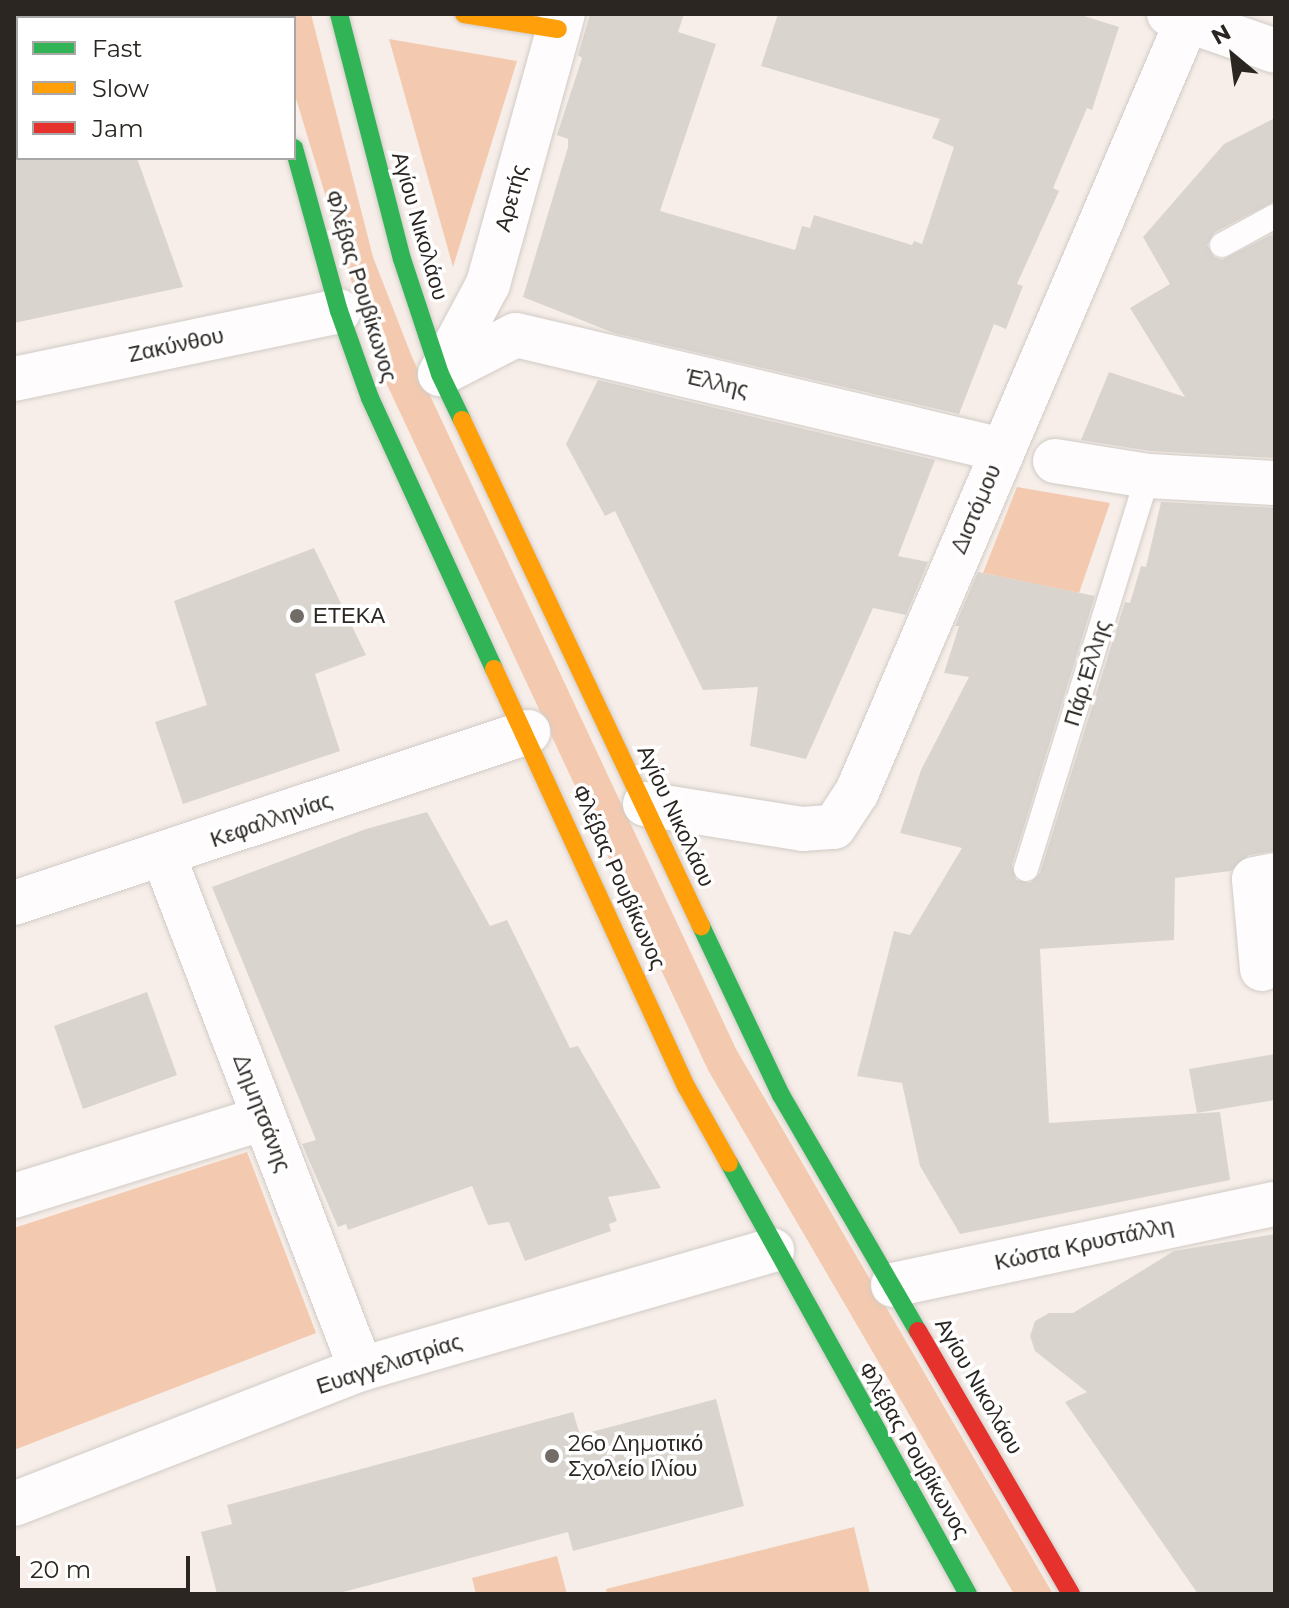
<!DOCTYPE html>
<html>
<head>
<meta charset="utf-8">
<style>
  body { margin:0 }
  #map { position:relative; width:1289px; height:1608px; overflow:hidden; background:#f7eee9; font-family:Montserrat,sans-serif }
  div>[style] { position:absolute }
  [style*='--x'] { left:calc(var(--x)*1px); top:calc(var(--y)*1px); width:calc(var(--w)*1px); rotate:calc(var(--a)*1deg) }
  .green>* { inset:0; background:#f3cab0 }
  .building>* { inset:0; background:#dad4cf }
  .roads { filter:drop-shadow(0 0 2px #d1cbc6) drop-shadow(0 0 2px #d1cbc6) }
  .lane>* { height:24px; margin:-12px; padding:0 12px; transform-origin:12px; border-radius:12px; background:#fefcfc }
  .street>* { height:44px; margin:-22px; padding:0 22px; transform-origin:22px; border-radius:22px; background:#fefcfc }
  .fast>* { height:18px; margin:-9px; padding:0 9px; transform-origin:9px; border-radius:9px; background:#30b455 }
  .slow>* { height:18px; margin:-9px; padding:0 9px; transform-origin:9px; border-radius:9px; background:#ff9f0a }
  .jam>* { height:18px; margin:-9px; padding:0 9px; transform-origin:9px; border-radius:9px; background:#e5322d }
  .dots>* { width:22px; height:22px; translate:-50% -50%; box-sizing:border-box; border:4px solid #fff; border-radius:50% }
  span { translate:-50% -50%; white-space:nowrap; text-align:center; line-height:1.15; -webkit-text-stroke:7px #fff; paint-order:stroke }
  .street-label { font-size:22px; color:#2b2622 }
  .poi-label { font-size:22px; color:#2b2622 }
  .left { translate:0 -50%; text-align:left }
  .frame { position:absolute; inset:0; border:16px solid #2b2622; pointer-events:none }
  .legend { position:absolute; left:16px; top:16px; width:280px; height:144px; box-sizing:border-box; background:#fff; border:2px solid #aaa8a7; margin:0; padding:10px 14px; list-style:none; font-size:24px; color:#2b2622 }
  .legend li { display:flex; align-items:center; gap:16px; height:40px }
  .legend b { width:40px; border:2px solid #aaa8a7 }
  .north { position:absolute; left:1193px; top:16px; width:80px; height:80px; -webkit-text-stroke:6px #fff; paint-order:stroke; rotate:331deg; font-size:22px; font-weight:700; line-height:32px; text-align:center; color:#2b2622 }
  .north::after { content:''; display:block; margin:auto; width:28px; height:36px; background:#2b2622; clip-path:polygon(50% 0,100% 100%,50% 72%,0 100%) }
  .scale { position:absolute; left:16px; top:1556px; width:174px; height:36px; box-sizing:border-box; border:4px solid #2b2622; border-top:0; padding-left:10px; font-size:24px; line-height:28px; white-space:nowrap; color:#2b2622; -webkit-text-stroke:6px #fff; paint-order:stroke }
</style>
</head>
<body>
<div id="map">
  <div class="green">
    <i style="clip-path:polygon(275px 14px,311px 14px,373px 257px,412px 357px,736px 1049px,1053px 1594px,1014px 1594px,708px 1070px,375px 359px,294px 92px,294px 18px)"></i>
    <i style="clip-path:polygon(389px 39px,517px 61px,453px 267px)"></i>
    <i style="clip-path:polygon(1017px 487px,1110px 503px,1079px 593px,983px 573px)"></i>
    <i style="clip-path:polygon(247px 1152px,316px 1333px,14px 1450px,14px 1228px)"></i>
    <i style="clip-path:polygon(854px 1527px,870px 1594px,607px 1594px,606px 1589px)"></i>
    <i style="clip-path:polygon(557px 1556px,567px 1594px,476px 1594px,472px 1578px)"></i>
  </div>
  <div class="building">
    <i style="clip-path:polygon(590px 14px,684px 14px,678px 32px,716px 44px,660px 211px,795px 250px,802px 226px,810px 228px,814px 215px,912px 245px,914px 241px,922px 244px,954px 147px,932px 138px,940px 119px,761px 66px,778px 14px,1078px 14px,1119px 27px,1092px 110px,1087px 108px,1053px 188px,1059px 191px,1017px 284px,1023px 286px,1006px 329px,994px 324px,959px 414px,614px 333px,523px 297px,568px 147px,568px 139px,557px 135px,582px 58px,578px 55px)"></i>
    <i style="clip-path:polygon(1275px 118px,1275px 201px,1215px 232px,1207px 245px,1214px 257px,1222px 260px,1275px 233px,1275px 458px,1151px 451px,1081px 440px,1109px 372px,1185px 397px,1130px 308px,1170px 284px,1143px 237px,1224px 144px)"></i>
    <i style="clip-path:polygon(14px 158px,137px 158px,183px 287px,14px 323px)"></i>
    <i style="clip-path:polygon(598px 380px,935px 460px,898px 556px,928px 562px,906px 615px,873px 608px,806px 759px,750px 746px,758px 687px,703px 690px,615px 511px,605px 516px,566px 444px)"></i>
    <i style="clip-path:polygon(1161px 502px,1275px 508px,1275px 851px,1249px 855px,1231px 871px,1175px 878px,1174px 940px,1040px 949px,1049px 1123px,1220px 1112px,1230px 1180px,960px 1234px,920px 1166px,902px 1083px,857px 1076px,894px 931px,910px 935px,962px 848px,900px 833px,921px 770px,969px 677px,944px 673px,959px 626px,955px 626px,978px 572px,1095px 596px,1012px 865px,1016px 880px,1030px 883px,1040px 873px,1125px 602px,1130px 603px,1141px 566px,1146px 567px)"></i>
    <i style="clip-path:polygon(314px 548px,366px 655px,315px 674px,340px 751px,183px 804px,155px 722px,207px 705px,174px 601px)"></i>
    <i style="clip-path:polygon(427px 812px,490px 926px,507px 920px,570px 1048px,578px 1046px,661px 1188px,608px 1197px,617px 1221px,609px 1224px,611px 1231px,525px 1261px,509px 1222px,488px 1225px,472px 1186px,348px 1230px,346px 1224px,338px 1227px,302px 1144px,316px 1140px,212px 887px,366px 829px)"></i>
    <i style="clip-path:polygon(147px 992px,177px 1075px,83px 1109px,54px 1026px)"></i>
    <i style="clip-path:polygon(1275px 1054px,1275px 1100px,1197px 1113px,1189px 1069px)"></i>
    <i style="clip-path:polygon(1275px 1234px,1275px 1594px,1198px 1594px,1065px 1402px,1087px 1392px,1035px 1351px,1030px 1336px,1035px 1321px,1049px 1313px,1073px 1313px,1174px 1251px)"></i>
    <i style="clip-path:polygon(716px 1399px,744px 1506px,573px 1551px,568px 1532px,336px 1594px,217px 1594px,201px 1532px,232px 1524px,227px 1505px,573px 1412px,580px 1435px)"></i>
  </div>
  <div class="roads">
    <div class="lane">
      <i style="--x:1222;--y:245;--w:60;--a:-28.7"></i>
      <i style="--x:1026;--y:869;--w:412;--a:-72.8"></i>
    </div>
    <div class="street">
      <i style="--x:1169;--y:14;--w:112;--a:19.2"></i>
      <i style="--x:440;--y:374;--w:85;--a:-27.2"></i>
      <i style="--x:516;--y:335;--w:498;--a:13.3"></i>
      <i style="--x:440;--y:374;--w:102;--a:-61.9"></i>
      <i style="--x:488;--y:284;--w:280;--a:-74.5"></i>
      <i style="--x:14;--y:379;--w:332;--a:-11.8"></i>
      <i style="--x:1055;--y:461;--w:94;--a:9.2"></i>
      <i style="--x:1148;--y:476;--w:127;--a:3.2"></i>
      <i style="--x:645;--y:804;--w:159;--a:9"></i>
      <i style="--x:802;--y:829;--w:32;--a:-4"></i>
      <i style="--x:834;--y:827;--w:42;--a:-56.7"></i>
      <i style="--x:857;--y:792;--w:846;--a:-66.83"></i>
      <i style="--x:164;--y:857;--w:549;--a:68.95"></i>
      <i style="--x:14;--y:903;--w:542;--a:-18.4"></i>
      <i style="--x:1262;--y:969;--w:90;--a:-95.1"></i>
      <i style="--x:1254;--y:879;--w:21;--a:-11"></i>
      <i style="--x:14;--y:1196;--w:262;--a:-17.3"></i>
      <i style="--x:893;--y:1285;--w:390;--a:-12"></i>
      <i style="--x:14;--y:1504;--w:372;--a:-21.3"></i>
      <i style="--x:361;--y:1369;--w:428;--a:-16.1"></i>
    </div>
    <div class="fast">
      <i style="--x:339;--y:14;--w:253;--a:75.6"></i>
      <i style="--x:402;--y:259;--w:121;--a:71.7"></i>
      <i style="--x:440;--y:374;--w:51;--a:64.4"></i>
      <i style="--x:294;--y:148;--w:169;--a:74.6"></i>
      <i style="--x:339;--y:311;--w:92;--a:70.4"></i>
      <i style="--x:370;--y:398;--w:298;--a:65.4"></i>
      <i style="--x:701;--y:926;--w:187;--a:64.7"></i>
      <i style="--x:781;--y:1095;--w:273;--a:59.9"></i>
      <i style="--x:729;--y:1163;--w:493;--a:61"></i>
    </div>
    <div class="slow">
      <i style="--x:464;--y:14;--w:95;--a:9.1"></i>
      <i style="--x:462;--y:420;--w:560;--a:64.72"></i>
      <i style="--x:494;--y:669;--w:461;--a:65.3"></i>
      <i style="--x:687;--y:1088;--w:86;--a:60.8"></i>
    </div>
    <div class="jam">
      <i style="--x:257;--y:14;--w:4;--a:76"></i>
      <i style="--x:918;--y:1331;--w:304;--a:59.8"></i>
    </div>
  </div>
  <div class="dots">
    <i style="left:297px;top:616px;background:#726c68"></i>
    <i style="left:552px;top:1456px;background:#726c68"></i>
  </div>
  <div class="street-label">
    <span style="left:511px;top:198px;rotate:-75deg">Αρετής</span>
    <span style="left:420px;top:226px;rotate:74deg">Αγίου Νικολάου</span>
    <span style="left:361px;top:286px;rotate:73deg">Φλέβας Ρουβίκωνος</span>
    <span style="left:176px;top:345px;rotate:-12deg">Ζακύνθου</span>
    <span style="left:717px;top:383px;rotate:13deg">Έλλης</span>
    <span style="left:976px;top:509px;rotate:-67deg">Διστόμου</span>
    <span style="left:1087px;top:673px;rotate:-73deg">Πάρ.Έλλης</span>
    <span style="left:676px;top:816px;rotate:65deg">Αγίου Νικολάου</span>
    <span style="left:271px;top:820px;rotate:-19deg">Κεφαλληνίας</span>
    <span style="left:619px;top:877px;rotate:66deg">Φλέβας Ρουβίκωνος</span>
    <span style="left:262px;top:1113px;rotate:69deg">Δημητσάνης</span>
    <span style="left:1084px;top:1244px;rotate:-12deg">Κώστα Κρυστάλλη</span>
    <span style="left:389px;top:1364px;rotate:-18deg">Ευαγγελιστρίας</span>
    <span style="left:979px;top:1386px;rotate:60deg">Αγίου Νικολάου</span>
    <span style="left:914px;top:1450px;rotate:60deg">Φλέβας Ρουβίκωνος</span>
  </div>
  <div class="poi-label">
    <span class="left" style="left:313px;top:616px">ΕΤΕΚΑ</span>
    <span class="left" style="left:568px;top:1456px">26ο Δημοτικό<br>Σχολείο Ιλίου</span>
  </div>
  <div class="frame"></div>
  <ul class="legend">
  <li><b style="height:10px;background:#30b455"></b>Fast</li>
  <li><b style="height:10px;background:#ff9f0a"></b>Slow</li>
  <li><b style="height:10px;background:#e5322d"></b>Jam</li>
  </ul>
  <div class="north">N</div>
  <div class="scale">20 m</div>
</div>
</body>
</html>
